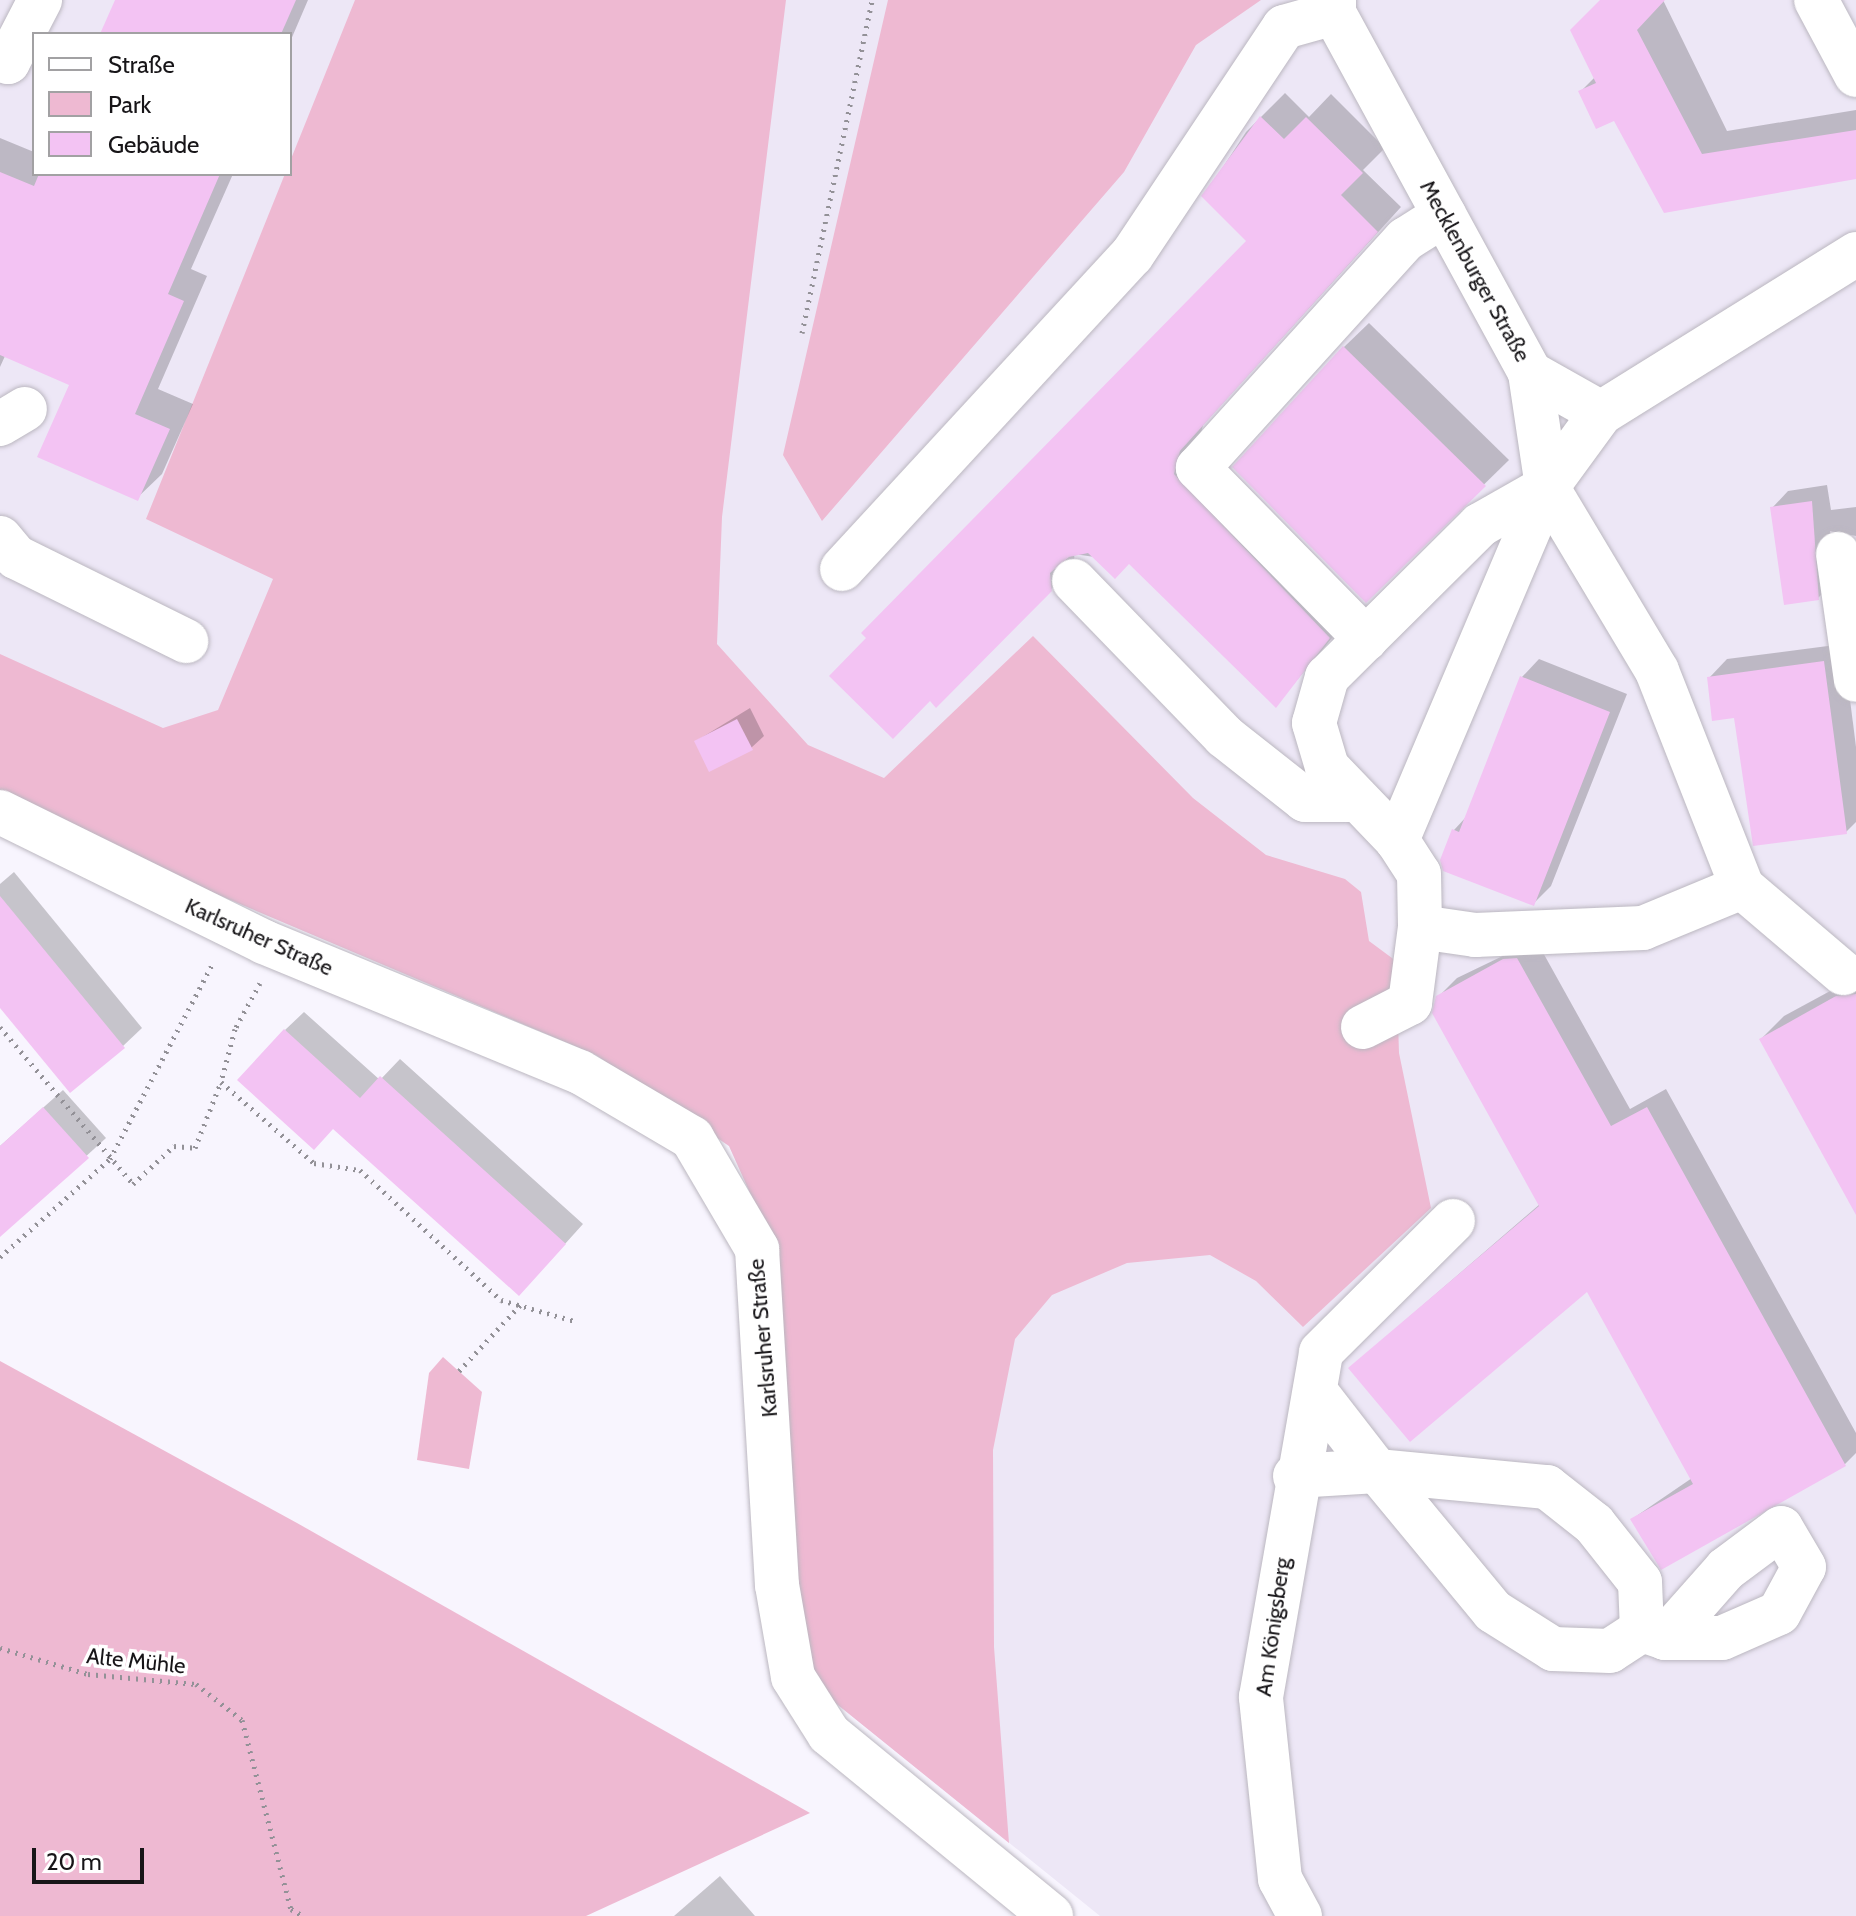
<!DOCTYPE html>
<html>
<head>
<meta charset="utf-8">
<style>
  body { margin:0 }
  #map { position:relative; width:1856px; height:1916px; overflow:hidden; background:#f8f5fe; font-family:Cabin,sans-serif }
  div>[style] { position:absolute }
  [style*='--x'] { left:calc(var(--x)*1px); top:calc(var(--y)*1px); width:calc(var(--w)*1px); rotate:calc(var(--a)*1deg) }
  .built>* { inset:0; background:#ede7f6 }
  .green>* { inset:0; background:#eeb9d2 }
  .shadow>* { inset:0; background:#0003 }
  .building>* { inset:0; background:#f3c3f3 }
  .path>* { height:5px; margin-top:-2.5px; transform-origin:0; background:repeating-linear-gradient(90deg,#939197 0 2px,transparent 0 8px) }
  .roads { filter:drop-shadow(0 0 2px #bbb7c0) drop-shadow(0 0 2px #bbb7c0) }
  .minor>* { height:44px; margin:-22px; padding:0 22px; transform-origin:22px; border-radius:22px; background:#fff }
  span { translate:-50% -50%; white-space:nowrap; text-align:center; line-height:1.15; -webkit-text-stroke:7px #fff; paint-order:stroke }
  .street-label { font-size:22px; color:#171518 }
  .legend { position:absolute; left:32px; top:32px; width:260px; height:144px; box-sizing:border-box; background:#fff; border:2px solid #a2a1a3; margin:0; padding:10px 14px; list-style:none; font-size:24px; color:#171518 }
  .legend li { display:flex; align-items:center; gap:16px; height:40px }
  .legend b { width:40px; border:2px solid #a2a1a3 }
  .scale { position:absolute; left:32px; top:1848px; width:112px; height:36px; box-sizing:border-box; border:4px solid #171518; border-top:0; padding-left:10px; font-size:24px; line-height:28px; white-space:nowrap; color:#171518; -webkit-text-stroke:6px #fff; paint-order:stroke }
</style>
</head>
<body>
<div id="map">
  <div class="built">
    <i style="clip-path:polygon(evenodd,0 0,1856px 0,1856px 1916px,1100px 1916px,802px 1676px,777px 1253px,729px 1146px,596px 1055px,160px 870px,0 790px,0 0,34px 34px,290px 34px,290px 174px,34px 174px,34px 34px)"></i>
  </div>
  <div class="green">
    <i style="clip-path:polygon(355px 0,786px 0,722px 517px,717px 644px,808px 745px,884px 778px,1033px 636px,1193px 798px,1266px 855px,1345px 879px,1361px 892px,1369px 941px,1396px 961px,1399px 1053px,1431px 1208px,1303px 1327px,1256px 1281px,1210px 1255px,1127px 1263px,1052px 1295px,1015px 1339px,993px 1450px,994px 1647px,1009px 1843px,802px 1676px,777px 1253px,729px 1146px,596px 1055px,160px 870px,0 790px,0 654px,163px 728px,218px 710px,273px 579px,146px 519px)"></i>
    <i style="clip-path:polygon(888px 0,1261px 0,1196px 45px,1124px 172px,822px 521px,783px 455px)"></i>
    <i style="clip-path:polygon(443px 1357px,482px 1392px,469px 1469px,417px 1460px,429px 1373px)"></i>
    <i style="clip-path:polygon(0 1361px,297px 1523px,810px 1813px,586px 1916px,0 1916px)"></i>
  </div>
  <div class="shadow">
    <i style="clip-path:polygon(117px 0,308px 0,290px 42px,290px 34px,102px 34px)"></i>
    <i style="clip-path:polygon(1603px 0,1663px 0,1727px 131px,1856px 110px,1856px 177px,1665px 210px,1615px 118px,1580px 92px,1595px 77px)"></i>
    <i style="clip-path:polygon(1285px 93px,1309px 117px,1331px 94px,1385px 148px,1363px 170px,1401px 207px,1203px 425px,1197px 449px,1353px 613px,1276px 705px,1129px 562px,1074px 554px,1075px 565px,960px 681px,1249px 241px,1204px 196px,1246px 132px)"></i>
    <i style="clip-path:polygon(0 138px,34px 152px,34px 174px,233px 174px,191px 269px,207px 276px,158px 389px,193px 404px,162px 474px,137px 498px,72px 384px,5px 356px,0 367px)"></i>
    <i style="clip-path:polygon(1369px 323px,1509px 460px,1366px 600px,1344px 347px)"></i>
    <i style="clip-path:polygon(1827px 485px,1831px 510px,1856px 507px,1856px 536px,1830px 531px,1835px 581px,1818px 598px,1772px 508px,1788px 491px)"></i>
    <i style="clip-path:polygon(1843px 644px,1856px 747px,1856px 822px,1846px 832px,1709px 678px,1727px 659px)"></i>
    <i style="clip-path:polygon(1539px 659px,1627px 694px,1551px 886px,1533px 904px,1446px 870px,1454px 830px,1467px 816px,1522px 677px)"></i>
    <i style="clip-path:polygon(750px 708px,764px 736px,751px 748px,696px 741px)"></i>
    <i style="clip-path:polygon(14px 872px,142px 1028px,123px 1046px,0 1005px,0 884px)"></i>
    <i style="clip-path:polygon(1536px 940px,1630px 1109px,1666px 1089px,1856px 1433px,1856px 1453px,1844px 1465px,1632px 1519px,1692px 1478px,1588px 1289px,1350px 1368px,1540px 1204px,1438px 997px,1457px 978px)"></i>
    <i style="clip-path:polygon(1856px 977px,1856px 1211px,1761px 1039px,1784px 1016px)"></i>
    <i style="clip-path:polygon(304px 1012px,380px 1080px,400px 1059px,583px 1224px,537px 1275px,334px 1127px,285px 1030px)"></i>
    <i style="clip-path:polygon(63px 1090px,106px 1138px,0 1235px,0 1146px)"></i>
    <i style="clip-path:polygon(720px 1876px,755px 1916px,674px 1916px)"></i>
  </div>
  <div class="building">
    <i style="clip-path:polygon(115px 0,296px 0,281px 34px,100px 34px)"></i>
    <i style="clip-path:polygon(1600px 0,1665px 0,1637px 30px,1702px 154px,1856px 130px,1856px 179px,1664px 213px,1614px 121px,1596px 129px,1578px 91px,1596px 83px,1570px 30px)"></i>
    <i style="clip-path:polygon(1260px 116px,1284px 139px,1306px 117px,1363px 173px,1341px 195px,1378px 232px,1180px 451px,1174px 474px,1330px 638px,1276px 708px,1129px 564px,1115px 579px,1088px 553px,1069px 557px,1050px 573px,1052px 591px,936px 708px,930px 701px,893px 739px,829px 676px,866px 638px,861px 633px,1246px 241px,1201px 196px)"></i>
    <i style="clip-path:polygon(0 172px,34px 186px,39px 174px,220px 174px,168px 294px,184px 301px,135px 414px,170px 429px,138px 501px,37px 457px,69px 385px,0 355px)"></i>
    <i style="clip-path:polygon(1343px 346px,1486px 486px,1366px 603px,1232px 467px)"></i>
    <i style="clip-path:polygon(1812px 501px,1819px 600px,1784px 605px,1770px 507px)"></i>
    <i style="clip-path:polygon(1824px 661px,1847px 834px,1753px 846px,1734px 718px,1712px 721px,1707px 677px)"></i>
    <i style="clip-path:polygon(1520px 676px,1610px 712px,1534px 906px,1443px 871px,1440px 860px,1452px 829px,1459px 832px)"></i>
    <i style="clip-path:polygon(737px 719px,753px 750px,709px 772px,694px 741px)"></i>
    <i style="clip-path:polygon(0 896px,125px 1048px,70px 1093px,0 1008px)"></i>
    <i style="clip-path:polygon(1517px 958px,1611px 1126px,1647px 1107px,1846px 1466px,1661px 1570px,1630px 1519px,1693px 1484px,1587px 1292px,1410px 1442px,1348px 1368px,1539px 1206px,1432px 1013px,1436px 996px,1503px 959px)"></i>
    <i style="clip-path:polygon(1856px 994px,1856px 1215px,1759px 1039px,1836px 996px)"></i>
    <i style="clip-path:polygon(284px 1029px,360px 1098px,380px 1076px,566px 1244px,519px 1296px,333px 1129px,314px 1150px,237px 1080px)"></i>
    <i style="clip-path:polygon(43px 1107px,89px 1158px,0 1237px,0 1146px)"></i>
  </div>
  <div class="path">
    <i style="--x:802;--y:333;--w:340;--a:-78.1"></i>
    <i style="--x:260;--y:983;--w:52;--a:118.5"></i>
    <i style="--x:235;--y:1029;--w:55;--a:104.8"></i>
    <i style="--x:221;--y:1082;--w:123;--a:41.1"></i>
    <i style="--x:314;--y:1163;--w:47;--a:8.7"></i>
    <i style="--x:360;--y:1170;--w:192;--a:42.7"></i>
    <i style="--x:501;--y:1300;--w:76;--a:16"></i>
    <i style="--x:0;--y:1027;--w:206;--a:49.7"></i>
    <i style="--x:133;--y:1184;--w:56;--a:-42.8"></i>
    <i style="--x:174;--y:1146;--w:21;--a:5"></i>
    <i style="--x:195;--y:1148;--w:71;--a:-68.5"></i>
    <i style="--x:0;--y:1257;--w:147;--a:-41.7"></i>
    <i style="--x:110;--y:1159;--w:221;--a:-62.3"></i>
    <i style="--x:459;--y:1371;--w:93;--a:-47.2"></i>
    <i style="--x:0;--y:1648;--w:92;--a:16.5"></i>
    <i style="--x:88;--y:1674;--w:108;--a:5.3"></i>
    <i style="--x:196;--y:1684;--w:58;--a:38"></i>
    <i style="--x:242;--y:1720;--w:195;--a:75.5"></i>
    <i style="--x:291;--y:1909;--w:14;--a:30"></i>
  </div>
  <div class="roads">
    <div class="minor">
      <i style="--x:1334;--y:0;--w:13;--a:90"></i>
      <i style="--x:1334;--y:13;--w:410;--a:61.4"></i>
      <i style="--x:1530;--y:373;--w:81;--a:29.4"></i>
      <i style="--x:1601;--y:413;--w:301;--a:-31.9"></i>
      <i style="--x:1816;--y:0;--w:85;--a:61.9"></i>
      <i style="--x:0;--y:58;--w:9;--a:27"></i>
      <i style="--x:8;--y:62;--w:70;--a:-62.7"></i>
      <i style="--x:1530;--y:373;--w:115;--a:81.5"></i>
      <i style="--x:1547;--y:487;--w:92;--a:-53.9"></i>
      <i style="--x:0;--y:424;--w:29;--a:-31"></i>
      <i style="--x:1547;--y:487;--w:384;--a:113"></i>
      <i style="--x:1397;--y:840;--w:40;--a:57.1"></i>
      <i style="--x:1419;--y:874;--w:53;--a:88.9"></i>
      <i style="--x:1420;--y:927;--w:56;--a:8.3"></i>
      <i style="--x:1475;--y:935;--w:168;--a:-2.4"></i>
      <i style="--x:1643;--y:928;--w:107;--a:-22.5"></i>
      <i style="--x:1547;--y:487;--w:214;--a:59.1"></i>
      <i style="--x:1657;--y:671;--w:232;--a:68.5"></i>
      <i style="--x:1742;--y:887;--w:133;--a:40.4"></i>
      <i style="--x:0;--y:538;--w:25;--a:50"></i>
      <i style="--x:16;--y:557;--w:190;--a:26.3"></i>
      <i style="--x:1838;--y:554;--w:127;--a:81.9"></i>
      <i style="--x:842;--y:569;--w:427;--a:-47.3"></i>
      <i style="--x:1132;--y:255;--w:274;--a:-56.3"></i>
      <i style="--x:1284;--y:27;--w:52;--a:-15.6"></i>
      <i style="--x:1074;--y:581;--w:216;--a:45.9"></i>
      <i style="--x:1224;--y:736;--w:103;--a:38.3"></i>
      <i style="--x:1305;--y:800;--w:50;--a:0"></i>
      <i style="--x:1366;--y:639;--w:240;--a:-134.5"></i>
      <i style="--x:1198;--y:468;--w:309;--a:-47.8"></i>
      <i style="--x:1406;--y:239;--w:45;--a:-32.3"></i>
      <i style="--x:0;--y:812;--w:294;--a:26.2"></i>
      <i style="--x:264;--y:942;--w:342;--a:22.4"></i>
      <i style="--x:580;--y:1072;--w:130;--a:30.5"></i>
      <i style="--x:692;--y:1138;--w:129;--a:59.6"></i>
      <i style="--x:757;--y:1249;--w:337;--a:86.6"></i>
      <i style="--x:777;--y:1585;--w:93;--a:80.1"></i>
      <i style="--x:793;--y:1677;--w:67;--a:57.7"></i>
      <i style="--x:829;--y:1734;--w:287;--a:39.3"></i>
      <i style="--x:1397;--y:840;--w:101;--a:-133.8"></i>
      <i style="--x:1327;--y:767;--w:46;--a:-106.5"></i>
      <i style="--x:1314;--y:723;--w:48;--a:-74.2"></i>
      <i style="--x:1327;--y:677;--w:216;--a:-44.8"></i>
      <i style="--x:1480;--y:525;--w:77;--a:-29.6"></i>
      <i style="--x:1363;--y:1027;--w:53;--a:-27.1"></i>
      <i style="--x:1410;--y:1003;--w:77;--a:-82.5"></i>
      <i style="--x:1295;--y:1476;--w:82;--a:-3.5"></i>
      <i style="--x:1377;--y:1471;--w:171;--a:5.4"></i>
      <i style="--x:1547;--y:1487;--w:60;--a:38.2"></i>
      <i style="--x:1594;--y:1524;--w:74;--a:51.6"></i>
      <i style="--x:1640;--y:1582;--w:48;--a:87.6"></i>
      <i style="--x:1642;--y:1630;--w:38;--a:147"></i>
      <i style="--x:1610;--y:1651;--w:57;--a:-178"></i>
      <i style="--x:1553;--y:1649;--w:71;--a:-147.7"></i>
      <i style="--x:1493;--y:1611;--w:182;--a:-129.6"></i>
      <i style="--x:1377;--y:1471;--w:101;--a:-127.8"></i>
      <i style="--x:1642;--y:1630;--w:24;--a:19"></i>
      <i style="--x:1665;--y:1638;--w:57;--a:0"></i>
      <i style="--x:1722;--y:1638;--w:62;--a:-23.7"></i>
      <i style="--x:1779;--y:1613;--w:52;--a:-61.5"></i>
      <i style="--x:1804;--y:1567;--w:45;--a:-120.5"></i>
      <i style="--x:1781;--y:1528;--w:69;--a:143.3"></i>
      <i style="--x:1726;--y:1569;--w:92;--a:131.5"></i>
      <i style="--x:1300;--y:1916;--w:42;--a:-118.4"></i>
      <i style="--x:1280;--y:1879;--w:183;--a:-96"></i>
      <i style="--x:1261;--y:1697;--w:350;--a:-80.1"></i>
      <i style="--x:1321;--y:1352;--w:186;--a:-44.8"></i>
    </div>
  </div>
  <div class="street-label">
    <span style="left:1475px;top:271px;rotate:61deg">Mecklenburger Straße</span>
    <span style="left:259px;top:937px;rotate:24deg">Karlsruher Straße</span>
    <span style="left:763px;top:1338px;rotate:-95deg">Karlsruher Straße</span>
    <span style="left:1273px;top:1627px;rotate:-82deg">Am Königsberg</span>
    <span style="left:136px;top:1661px;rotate:6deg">Alte Mühle</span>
  </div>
  <ul class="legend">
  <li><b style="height:10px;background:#fff"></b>Straße</li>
  <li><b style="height:22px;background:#eeb9d2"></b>Park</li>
  <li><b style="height:22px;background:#f3c3f3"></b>Gebäude</li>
  </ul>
  <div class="scale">20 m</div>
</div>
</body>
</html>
